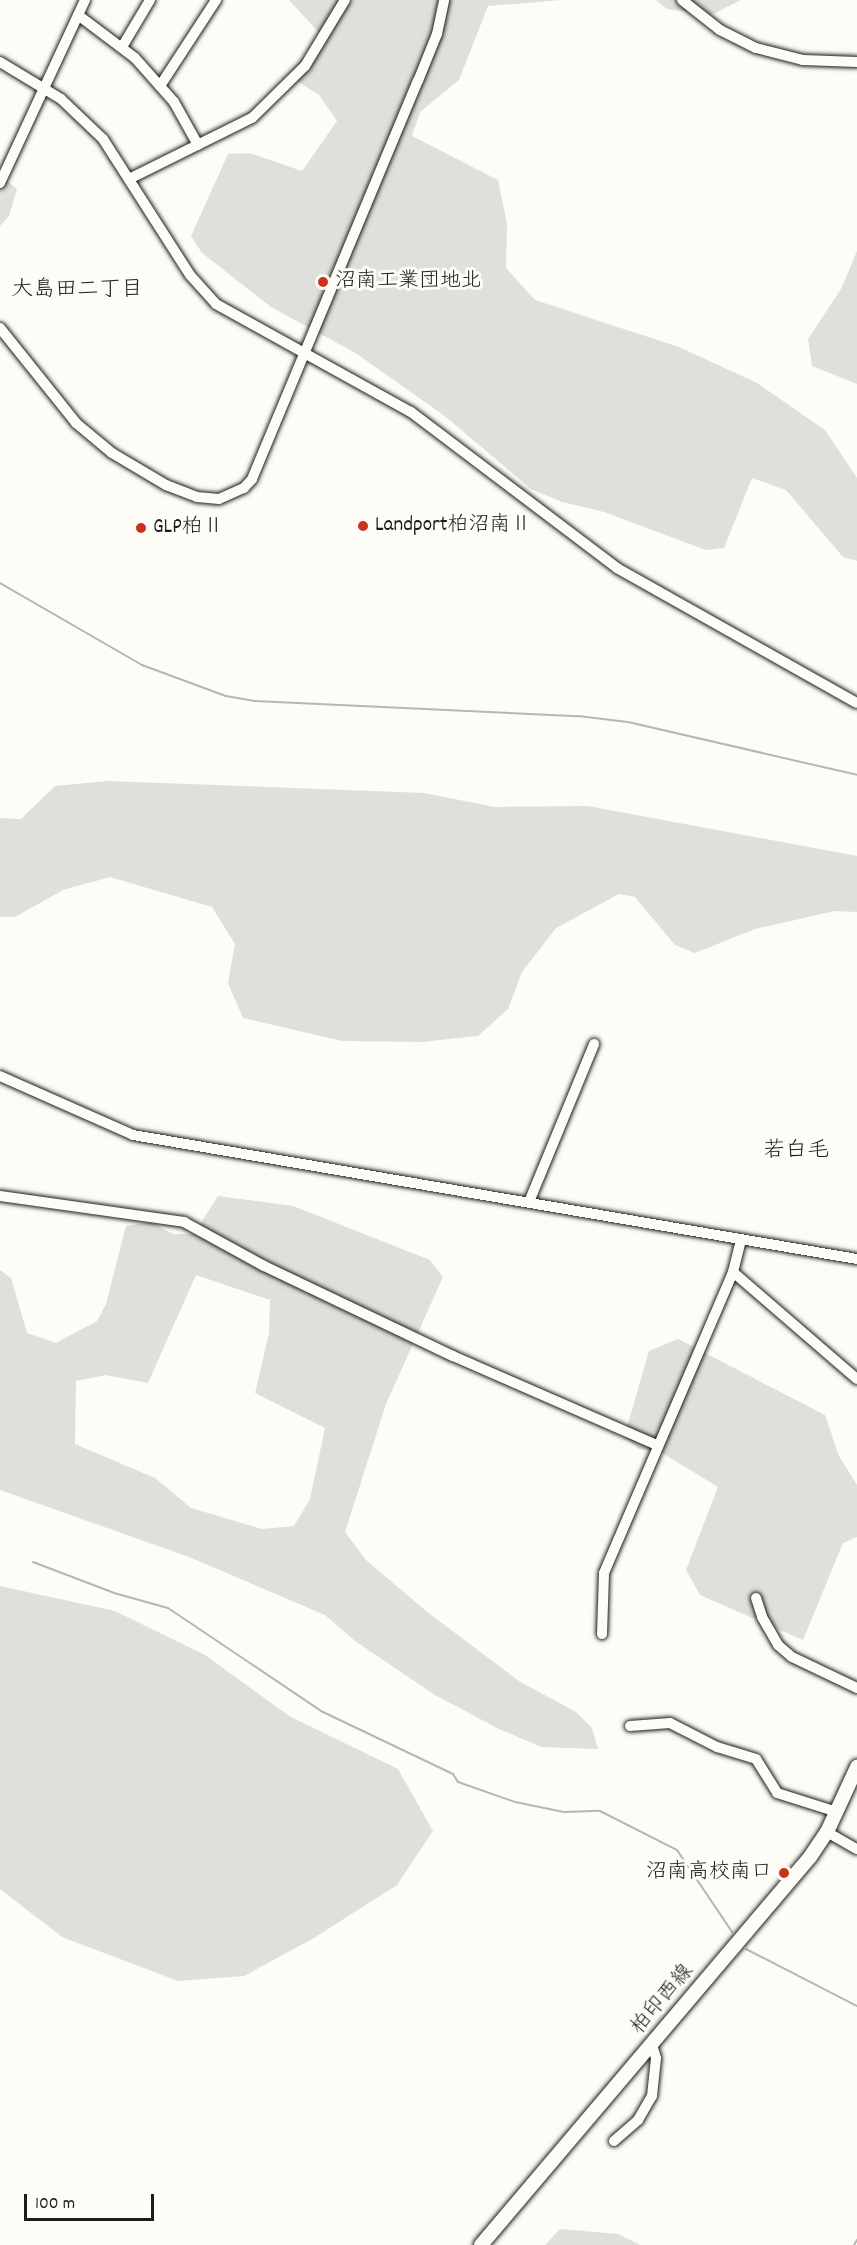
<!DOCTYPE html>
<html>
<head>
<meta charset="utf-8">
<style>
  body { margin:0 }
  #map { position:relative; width:857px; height:2245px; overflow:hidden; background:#fdfcf7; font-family:Dekko,"Klee One",sans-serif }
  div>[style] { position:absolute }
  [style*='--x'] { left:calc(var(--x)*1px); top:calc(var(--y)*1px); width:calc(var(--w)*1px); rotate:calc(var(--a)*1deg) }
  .green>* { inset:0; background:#e0dfdb }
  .stream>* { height:2px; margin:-1px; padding:0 1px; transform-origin:1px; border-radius:1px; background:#b7b6b2 }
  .roads { filter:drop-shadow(0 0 2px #1c1c1c) drop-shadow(0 0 2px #1c1c1c) }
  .minor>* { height:10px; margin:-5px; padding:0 5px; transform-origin:5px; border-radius:5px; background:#fdfcf7 }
  .major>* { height:14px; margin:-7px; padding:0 7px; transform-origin:7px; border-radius:7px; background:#fdfcf7 }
  .dots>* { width:16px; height:16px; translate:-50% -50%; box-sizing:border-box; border:3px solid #fdfcf7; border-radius:50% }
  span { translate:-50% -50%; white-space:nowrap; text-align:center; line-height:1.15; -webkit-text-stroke:6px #fdfcf7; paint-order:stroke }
  .poi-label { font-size:21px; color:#1c1c1c }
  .left { translate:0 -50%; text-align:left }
  .right { translate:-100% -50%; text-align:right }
  .street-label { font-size:21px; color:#1c1c1c }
  .neighbourhood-label { font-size:22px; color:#1c1c1c }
  .scale { position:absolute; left:24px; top:2194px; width:130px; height:27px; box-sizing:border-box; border:3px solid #1c1c1c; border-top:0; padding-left:8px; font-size:18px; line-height:21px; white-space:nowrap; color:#1c1c1c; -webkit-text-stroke:4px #fdfcf7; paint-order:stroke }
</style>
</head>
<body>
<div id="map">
  <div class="green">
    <i style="clip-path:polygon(289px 0,562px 0,488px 6px,459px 80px,420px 112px,412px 136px,498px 180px,507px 224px,506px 268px,535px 300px,679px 347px,757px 383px,825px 430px,857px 478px,857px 561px,843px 557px,786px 490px,752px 478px,724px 548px,706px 550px,604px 512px,562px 502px,531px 489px,446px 417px,357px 354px,271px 307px,202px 253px,191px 236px,228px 154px,250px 153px,302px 171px,337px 121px,319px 95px,288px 75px,323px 37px)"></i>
    <i style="clip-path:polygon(656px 0,741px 0,711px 15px,667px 9px)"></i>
    <i style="clip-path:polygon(0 175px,17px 189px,9px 216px,0 226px)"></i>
    <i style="clip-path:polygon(857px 251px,857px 384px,812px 366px,808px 339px,841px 289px)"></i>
    <i style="clip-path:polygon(108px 781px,424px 793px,495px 807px,588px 806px,857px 856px,857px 912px,835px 911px,755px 929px,695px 953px,675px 945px,635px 897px,619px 894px,556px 928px,522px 972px,508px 1009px,478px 1036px,421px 1042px,342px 1041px,243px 1018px,228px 983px,235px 944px,212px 907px,110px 877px,63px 890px,15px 917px,0 917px,0 818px,21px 819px,55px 786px)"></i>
    <i style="clip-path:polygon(evenodd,218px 1196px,293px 1206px,430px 1260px,443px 1277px,386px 1404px,345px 1532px,366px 1560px,426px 1611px,519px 1681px,576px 1712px,592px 1728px,598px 1749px,541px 1747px,499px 1729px,435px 1695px,355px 1641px,325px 1615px,189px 1557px,0 1490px,0 1270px,11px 1278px,27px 1333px,56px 1343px,97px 1321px,106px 1304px,126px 1226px,150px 1222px,173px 1234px,194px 1234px,218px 1196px,196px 1275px,270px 1300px,269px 1333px,255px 1393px,325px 1428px,310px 1499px,294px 1526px,262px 1529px,191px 1508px,155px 1478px,75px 1444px,76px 1381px,106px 1375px,148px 1383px,196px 1275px)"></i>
    <i style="clip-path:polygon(678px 1339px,825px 1415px,839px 1456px,857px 1485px,857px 1537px,843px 1543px,803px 1640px,700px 1595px,686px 1570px,718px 1487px,659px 1451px,639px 1449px,624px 1437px,649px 1351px)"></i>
    <i style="clip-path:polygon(0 1586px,115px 1611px,205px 1655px,289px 1716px,398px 1769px,433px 1831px,397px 1885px,314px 1938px,244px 1976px,178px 1981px,62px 1937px,0 1889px)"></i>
    <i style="clip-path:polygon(560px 2229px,618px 2234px,640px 2245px,545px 2245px)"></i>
  </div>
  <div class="stream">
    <i style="--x:0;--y:583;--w:164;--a:30"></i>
    <i style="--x:142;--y:665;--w:90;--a:20.3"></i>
    <i style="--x:226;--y:696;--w:29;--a:10"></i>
    <i style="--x:255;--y:701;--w:323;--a:2.7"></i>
    <i style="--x:578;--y:716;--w:50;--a:6.8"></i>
    <i style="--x:628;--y:722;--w:235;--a:13"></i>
    <i style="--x:33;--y:1562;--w:87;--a:20.9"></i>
    <i style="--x:114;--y:1593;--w:56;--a:15.5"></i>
    <i style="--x:168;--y:1608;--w:187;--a:33.9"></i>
    <i style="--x:323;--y:1712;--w:144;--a:25.5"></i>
    <i style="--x:453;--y:1774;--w:9;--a:58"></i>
    <i style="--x:458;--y:1782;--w:60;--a:19.3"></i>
    <i style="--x:515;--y:1802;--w:50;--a:11.5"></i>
    <i style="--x:564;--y:1812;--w:36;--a:-2"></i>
    <i style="--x:600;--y:1811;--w:86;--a:26.9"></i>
    <i style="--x:677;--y:1850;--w:99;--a:56.1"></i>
    <i style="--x:746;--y:1949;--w:125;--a:27.2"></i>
    <i style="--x:854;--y:2245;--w:6;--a:-59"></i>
  </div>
  <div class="roads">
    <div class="minor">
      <i style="--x:682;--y:0;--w:48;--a:38.3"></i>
      <i style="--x:720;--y:30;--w:40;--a:26.6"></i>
      <i style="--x:756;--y:48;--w:49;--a:14.3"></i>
      <i style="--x:803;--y:60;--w:54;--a:2.1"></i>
      <i style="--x:78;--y:15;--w:71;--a:37"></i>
      <i style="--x:135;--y:58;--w:59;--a:48.4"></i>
      <i style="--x:174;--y:102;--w:49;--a:60.8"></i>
      <i style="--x:122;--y:47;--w:55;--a:-59.2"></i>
      <i style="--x:0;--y:62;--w:71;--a:31.2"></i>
      <i style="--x:61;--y:99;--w:58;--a:43.6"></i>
      <i style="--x:103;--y:139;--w:161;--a:57.4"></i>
      <i style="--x:190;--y:275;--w:39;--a:48"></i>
      <i style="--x:216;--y:304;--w:223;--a:29"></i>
      <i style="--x:411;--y:412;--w:258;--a:37.1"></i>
      <i style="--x:617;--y:568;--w:275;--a:29.4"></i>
      <i style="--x:160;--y:86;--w:103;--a:-56.9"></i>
      <i style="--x:129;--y:179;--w:137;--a:-26.4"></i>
      <i style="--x:252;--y:118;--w:74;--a:-44.5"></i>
      <i style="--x:305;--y:66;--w:77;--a:-58.8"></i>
      <i style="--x:0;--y:183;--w:202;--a:-65.1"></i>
      <i style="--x:0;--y:328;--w:122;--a:51.3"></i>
      <i style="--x:76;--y:423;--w:47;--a:39.8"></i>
      <i style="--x:112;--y:453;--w:63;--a:30.7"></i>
      <i style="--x:166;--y:485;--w:33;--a:21"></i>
      <i style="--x:197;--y:497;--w:22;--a:5"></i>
      <i style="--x:219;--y:499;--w:27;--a:-24"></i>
      <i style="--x:244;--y:488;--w:12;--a:-48"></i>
      <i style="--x:252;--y:479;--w:431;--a:-67.4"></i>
      <i style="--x:418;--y:81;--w:51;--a:-68"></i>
      <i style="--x:437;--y:34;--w:35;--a:-78"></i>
      <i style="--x:0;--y:1076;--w:145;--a:23.9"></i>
      <i style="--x:133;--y:1135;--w:735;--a:9.72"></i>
      <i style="--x:0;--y:1196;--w:186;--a:8"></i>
      <i style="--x:184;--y:1222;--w:91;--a:28.8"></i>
      <i style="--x:264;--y:1266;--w:209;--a:25.5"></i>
      <i style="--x:453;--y:1356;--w:223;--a:23.6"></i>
      <i style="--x:529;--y:1202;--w:171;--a:-67.6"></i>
      <i style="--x:733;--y:1272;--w:164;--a:40.8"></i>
      <i style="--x:756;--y:1598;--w:20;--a:72"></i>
      <i style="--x:762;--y:1617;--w:32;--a:60"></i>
      <i style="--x:778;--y:1645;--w:18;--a:41"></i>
      <i style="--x:792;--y:1657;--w:72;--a:25.5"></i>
      <i style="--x:602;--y:1634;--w:61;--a:-88.1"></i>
      <i style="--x:604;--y:1573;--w:327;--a:-66.8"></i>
      <i style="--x:733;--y:1272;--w:33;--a:-76"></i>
      <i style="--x:630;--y:1726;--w:40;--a:-4.3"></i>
      <i style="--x:670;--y:1723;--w:53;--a:27.1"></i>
      <i style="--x:717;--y:1747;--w:41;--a:17.1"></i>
      <i style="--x:756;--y:1759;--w:40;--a:58"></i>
      <i style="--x:777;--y:1793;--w:63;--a:17.6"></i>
      <i style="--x:827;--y:1832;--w:34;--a:30"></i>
      <i style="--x:614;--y:2141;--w:32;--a:-41"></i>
      <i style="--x:638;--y:2120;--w:28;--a:-60"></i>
      <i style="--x:652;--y:2096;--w:38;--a:-84"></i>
      <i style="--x:656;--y:2058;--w:14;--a:-107"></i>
    </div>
    <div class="major">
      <i style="--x:481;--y:2245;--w:509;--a:-49.7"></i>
      <i style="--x:810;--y:1857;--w:30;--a:-56"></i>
      <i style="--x:827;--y:1832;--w:72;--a:-65.2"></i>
    </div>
  </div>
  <div class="dots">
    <i style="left:323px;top:282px;background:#c8321e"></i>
    <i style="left:363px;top:526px;background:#c8321e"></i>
    <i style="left:141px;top:528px;background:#c8321e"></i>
    <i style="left:784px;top:1873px;background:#c8321e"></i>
  </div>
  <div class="poi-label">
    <span class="left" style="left:335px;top:282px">沼南工業団地北</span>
    <span class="left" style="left:375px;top:526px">Landport柏沼南Ⅱ</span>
    <span class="left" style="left:153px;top:528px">GLP柏Ⅱ</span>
    <span class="right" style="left:772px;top:1873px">沼南高校南口</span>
  </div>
  <div class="street-label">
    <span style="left:663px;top:2000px;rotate:-50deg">柏印西線</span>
  </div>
  <div class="neighbourhood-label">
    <span style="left:77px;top:291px">大島田二丁目</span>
    <span style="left:796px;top:1152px">若白毛</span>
  </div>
  <div class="scale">100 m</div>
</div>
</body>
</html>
